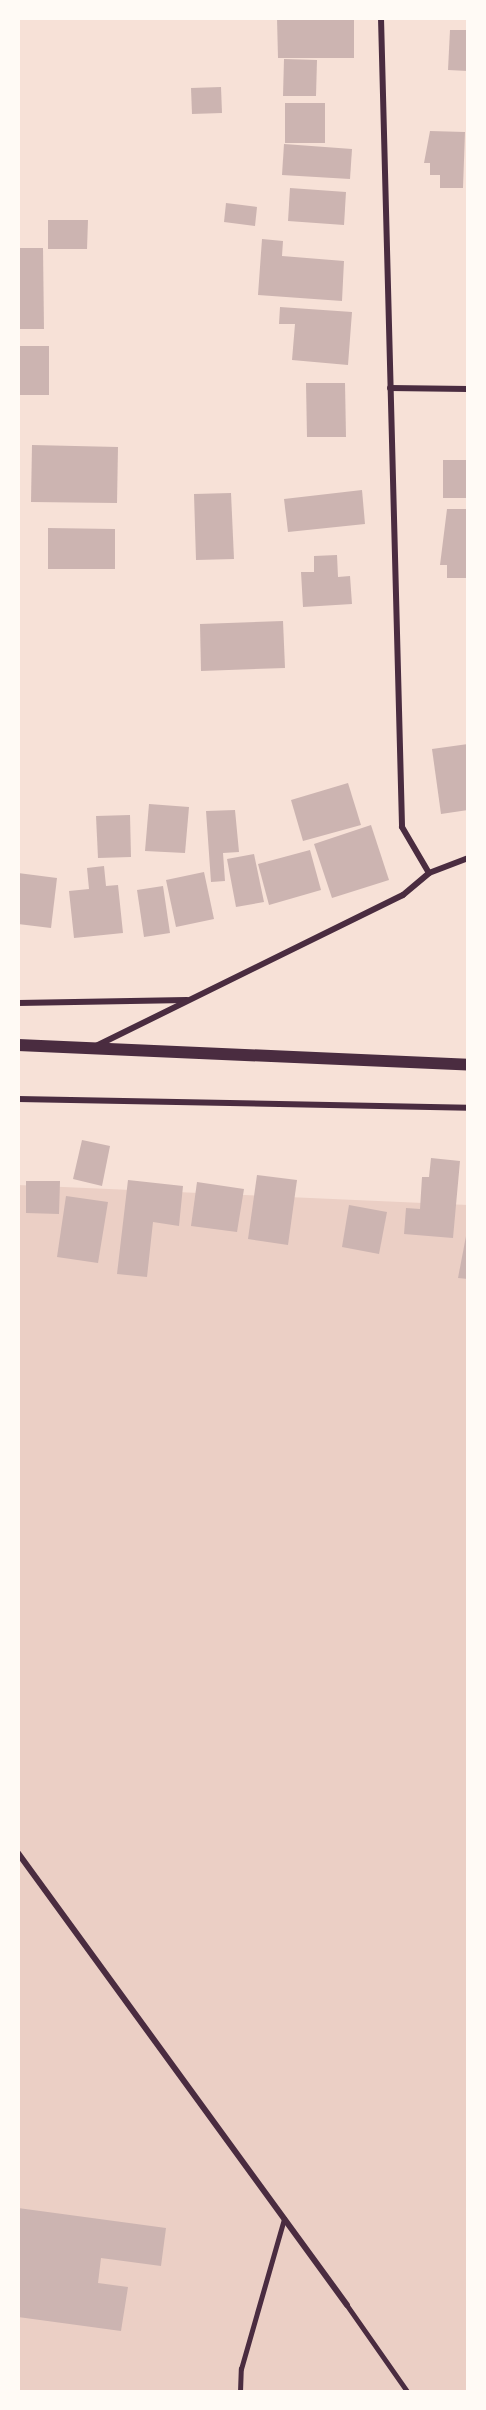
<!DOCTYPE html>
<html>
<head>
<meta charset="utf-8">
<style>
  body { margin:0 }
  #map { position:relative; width:486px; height:2410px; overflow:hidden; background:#f7e1d7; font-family:"PT Sans Narrow",sans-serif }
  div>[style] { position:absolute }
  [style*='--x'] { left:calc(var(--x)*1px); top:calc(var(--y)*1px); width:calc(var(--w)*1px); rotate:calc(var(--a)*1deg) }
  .green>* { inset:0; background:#ebcfc5 }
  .building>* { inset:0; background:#ccb4b1 }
  .service>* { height:4.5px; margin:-2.25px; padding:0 2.25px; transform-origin:2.25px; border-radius:2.25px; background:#4a2c40 }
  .minor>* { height:6px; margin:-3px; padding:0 3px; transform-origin:3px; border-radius:3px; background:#4a2c40 }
  .secondary>* { height:12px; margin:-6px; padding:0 6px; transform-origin:6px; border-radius:6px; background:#4a2c40 }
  span { translate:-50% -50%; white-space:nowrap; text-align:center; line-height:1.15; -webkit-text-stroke:4.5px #fffaf5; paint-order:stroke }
  .frame { position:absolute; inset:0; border:20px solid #fffaf5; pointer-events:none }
</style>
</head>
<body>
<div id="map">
  <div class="green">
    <i style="clip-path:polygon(18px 1185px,468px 1205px,468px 2392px,18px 2392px)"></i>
  </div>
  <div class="building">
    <i style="clip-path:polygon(277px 18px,354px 18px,354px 58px,278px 58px)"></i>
    <i style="clip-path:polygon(450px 30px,468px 30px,468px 71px,448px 70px)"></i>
    <i style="clip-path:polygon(284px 59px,317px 60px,316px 96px,283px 96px)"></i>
    <i style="clip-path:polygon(221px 87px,222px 113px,192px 114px,191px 88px)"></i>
    <i style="clip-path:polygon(285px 103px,325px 103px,325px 143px,285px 143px)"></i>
    <i style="clip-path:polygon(430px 131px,465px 132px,463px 188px,440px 188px,440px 175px,430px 175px,430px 163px,424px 163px)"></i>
    <i style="clip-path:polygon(284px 144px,352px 149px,350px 179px,282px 175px)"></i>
    <i style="clip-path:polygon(290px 188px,346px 192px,344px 225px,288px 221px)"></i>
    <i style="clip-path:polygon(226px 203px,257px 207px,255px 226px,224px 222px)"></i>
    <i style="clip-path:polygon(48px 220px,88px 220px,87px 249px,48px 249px)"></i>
    <i style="clip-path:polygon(262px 239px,283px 241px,282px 256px,344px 261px,342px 301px,258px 295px)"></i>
    <i style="clip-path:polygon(18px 248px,43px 248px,44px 329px,18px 329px)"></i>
    <i style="clip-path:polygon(280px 307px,352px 312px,348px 365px,292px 360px,295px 324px,279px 324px)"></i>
    <i style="clip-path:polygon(18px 346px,49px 346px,49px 395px,18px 395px)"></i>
    <i style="clip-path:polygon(306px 383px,345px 383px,346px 437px,307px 437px)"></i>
    <i style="clip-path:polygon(32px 445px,118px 447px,117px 503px,31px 502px)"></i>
    <i style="clip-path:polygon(443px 460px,468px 460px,468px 498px,443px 498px)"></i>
    <i style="clip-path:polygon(362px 490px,365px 524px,288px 532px,284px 499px)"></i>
    <i style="clip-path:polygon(231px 493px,234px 559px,196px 560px,194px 494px)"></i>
    <i style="clip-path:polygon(447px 509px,468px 509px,468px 578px,447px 578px,447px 565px,440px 565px)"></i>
    <i style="clip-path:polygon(48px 528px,115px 529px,115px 569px,48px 569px)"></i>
    <i style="clip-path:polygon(337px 555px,338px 577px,350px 576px,352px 604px,303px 607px,301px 572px,314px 572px,314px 556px)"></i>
    <i style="clip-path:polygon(283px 621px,285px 668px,201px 671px,200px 624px)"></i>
    <i style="clip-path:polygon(468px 744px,468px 810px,441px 814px,432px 749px)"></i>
    <i style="clip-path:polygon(348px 783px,361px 825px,303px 841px,291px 800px)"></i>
    <i style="clip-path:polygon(149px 804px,189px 807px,185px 853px,145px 851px)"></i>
    <i style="clip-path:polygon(235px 810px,239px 852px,223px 853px,225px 881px,211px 882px,206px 811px)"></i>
    <i style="clip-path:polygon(130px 815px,131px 857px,98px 858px,96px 816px)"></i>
    <i style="clip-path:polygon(371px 825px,389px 880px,332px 898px,314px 844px)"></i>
    <i style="clip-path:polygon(310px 850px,321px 890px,269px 905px,258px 864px)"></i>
    <i style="clip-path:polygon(254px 854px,264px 902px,236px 907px,227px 859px)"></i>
    <i style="clip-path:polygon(104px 866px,106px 886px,118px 885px,123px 933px,74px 938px,69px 891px,89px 889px,87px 868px)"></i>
    <i style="clip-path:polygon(204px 872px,214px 919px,176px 927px,166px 880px)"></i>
    <i style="clip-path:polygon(18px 873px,57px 878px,51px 928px,18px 924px)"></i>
    <i style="clip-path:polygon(163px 886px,170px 933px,144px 937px,137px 890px)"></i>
    <i style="clip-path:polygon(82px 1140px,110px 1146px,102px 1186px,73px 1179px)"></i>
    <i style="clip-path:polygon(431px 1158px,460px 1161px,453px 1238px,404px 1234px,406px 1208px,420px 1209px,422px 1177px,429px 1177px)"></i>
    <i style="clip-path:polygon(257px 1175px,297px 1180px,288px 1245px,248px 1239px)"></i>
    <i style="clip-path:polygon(128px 1180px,183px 1186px,179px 1226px,153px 1222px,147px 1277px,117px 1274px)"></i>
    <i style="clip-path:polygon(26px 1181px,60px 1181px,59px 1214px,26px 1213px)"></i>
    <i style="clip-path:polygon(197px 1182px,244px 1189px,237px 1232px,191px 1226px)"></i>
    <i style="clip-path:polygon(66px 1196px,108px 1202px,98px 1263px,57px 1257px)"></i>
    <i style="clip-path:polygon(349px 1205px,387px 1212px,379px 1254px,342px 1247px)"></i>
    <i style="clip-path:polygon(467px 1231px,468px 1231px,468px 1279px,458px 1278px)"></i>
    <i style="clip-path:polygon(18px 2208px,166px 2228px,161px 2266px,101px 2258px,98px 2283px,128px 2287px,121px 2331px,18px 2317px)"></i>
  </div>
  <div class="service">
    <i style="--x:347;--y:2305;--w:106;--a:55"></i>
    <i style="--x:240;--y:2392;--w:23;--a:-88"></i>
    <i style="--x:241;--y:2369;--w:156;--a:-74"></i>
  </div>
  <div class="minor">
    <i style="--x:381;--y:18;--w:809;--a:88.51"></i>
    <i style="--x:402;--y:827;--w:53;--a:59.6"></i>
    <i style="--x:390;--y:388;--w:78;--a:0.7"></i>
    <i style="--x:18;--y:1003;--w:169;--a:-1"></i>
    <i style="--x:96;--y:1046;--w:342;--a:-26.2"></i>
    <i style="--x:403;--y:895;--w:34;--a:-40"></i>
    <i style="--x:429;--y:873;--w:42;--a:-21"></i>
    <i style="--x:18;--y:1099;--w:450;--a:1.1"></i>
    <i style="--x:18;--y:1853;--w:559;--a:53.95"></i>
  </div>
  <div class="secondary">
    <i style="--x:18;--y:1045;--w:450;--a:2.5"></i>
  </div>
  <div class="frame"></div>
</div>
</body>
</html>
